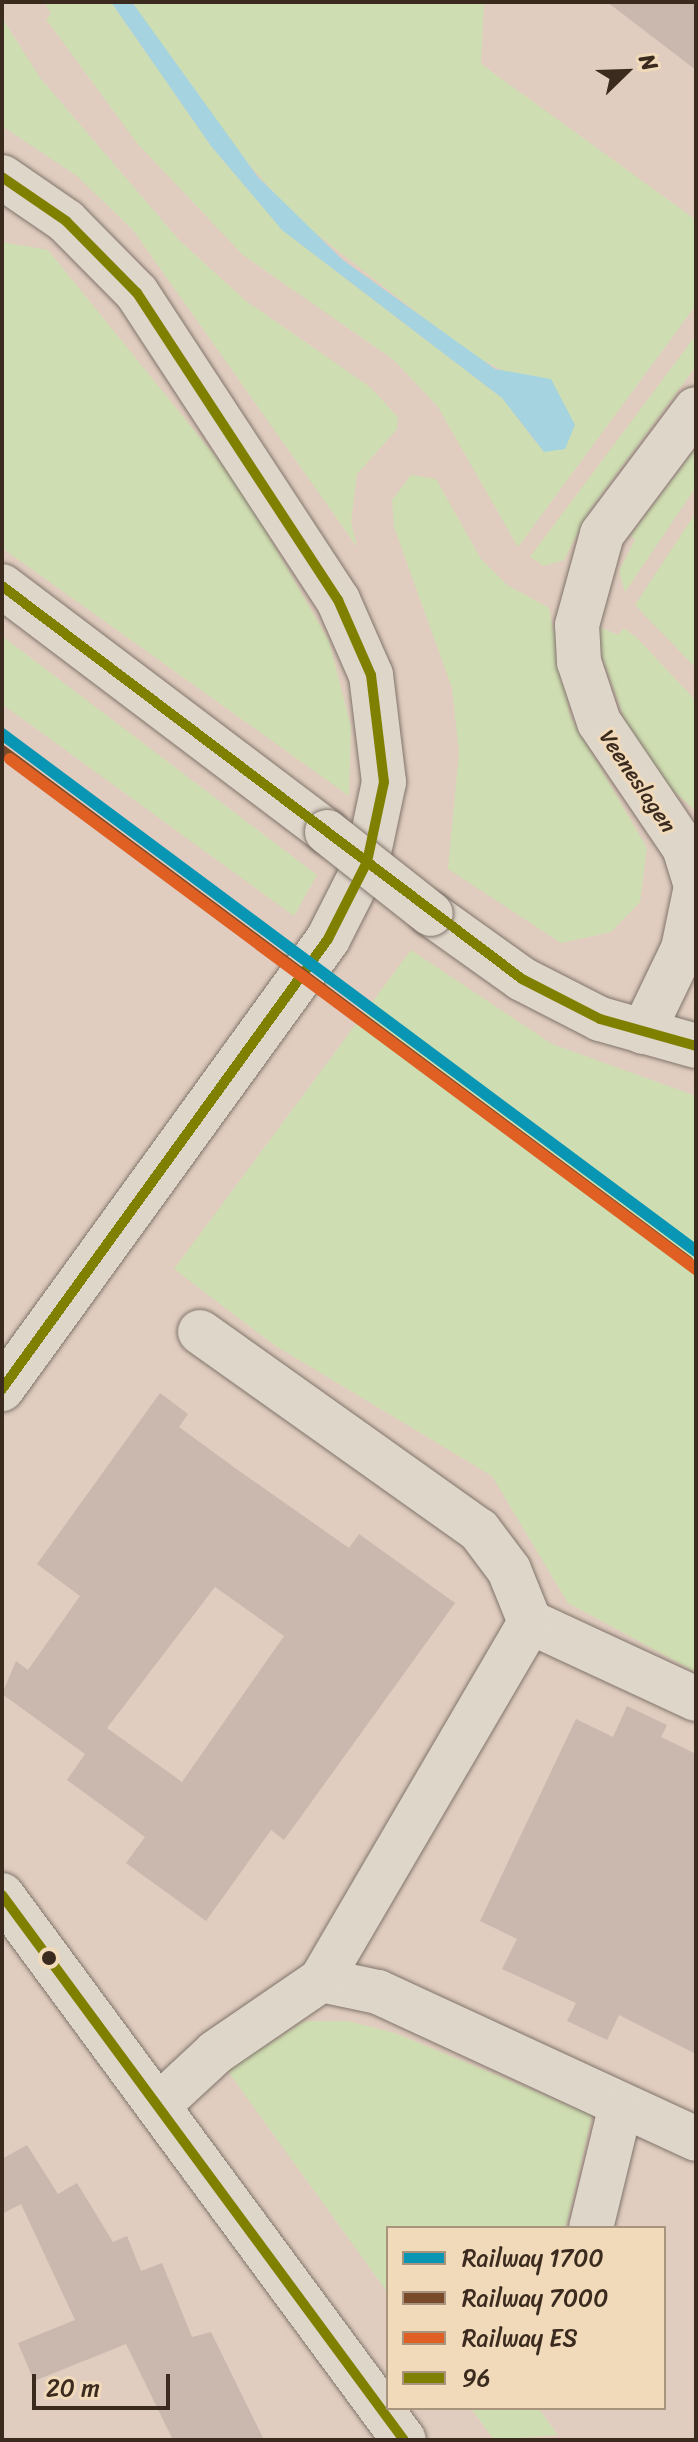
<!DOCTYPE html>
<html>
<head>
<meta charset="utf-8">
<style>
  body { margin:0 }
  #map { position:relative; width:698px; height:2442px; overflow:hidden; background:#e0cdbf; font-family:Sriracha,sans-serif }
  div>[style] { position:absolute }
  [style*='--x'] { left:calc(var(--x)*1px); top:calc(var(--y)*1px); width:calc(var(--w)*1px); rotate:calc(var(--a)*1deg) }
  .green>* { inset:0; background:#cfdeb2 }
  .water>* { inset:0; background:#a5d3df }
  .building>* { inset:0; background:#cab7ae }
  .roads { filter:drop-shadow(0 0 2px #80746b) drop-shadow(0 0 2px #80746b) }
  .minor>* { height:44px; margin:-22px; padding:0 22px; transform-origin:22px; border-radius:22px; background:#dfd6ca }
  .tertiary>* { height:44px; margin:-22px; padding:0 22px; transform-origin:22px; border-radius:22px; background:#dfd6ca }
  .secondary>* { height:44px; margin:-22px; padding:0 22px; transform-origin:22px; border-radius:22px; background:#dfd6ca }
  .primary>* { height:44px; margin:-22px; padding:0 22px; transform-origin:22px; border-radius:22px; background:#dfd6ca }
  .bridges { filter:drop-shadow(0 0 2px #80746b) drop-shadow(0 0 2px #80746b) }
  .primary-bridge>* { height:44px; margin:-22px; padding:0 22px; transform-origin:22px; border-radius:22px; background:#dfd6ca }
  .bus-1>* { height:10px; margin:-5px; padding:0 5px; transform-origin:5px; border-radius:5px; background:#808000 }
  .rail-1>* { height:12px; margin:-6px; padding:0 6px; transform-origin:6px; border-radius:6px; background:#0996b4 }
  .rail-2>* { height:12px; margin:-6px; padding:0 6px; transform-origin:6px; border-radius:6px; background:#7a4b2a }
  .rail-3>* { height:12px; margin:-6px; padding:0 6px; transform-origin:6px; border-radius:6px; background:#e05f22 }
  .dots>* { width:22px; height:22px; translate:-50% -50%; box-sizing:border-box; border:4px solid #f1daba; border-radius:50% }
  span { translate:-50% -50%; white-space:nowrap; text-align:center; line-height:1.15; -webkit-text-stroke:6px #f1daba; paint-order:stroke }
  .street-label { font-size:22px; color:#3b2a1e }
  .frame { position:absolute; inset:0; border:4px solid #3b2a1e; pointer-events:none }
  .legend { position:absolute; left:386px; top:2226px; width:280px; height:184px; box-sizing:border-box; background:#f1daba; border:2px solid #a8947c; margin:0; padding:10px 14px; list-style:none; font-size:24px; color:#3b2a1e }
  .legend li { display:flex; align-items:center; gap:16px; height:40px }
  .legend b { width:40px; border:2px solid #a8947c }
  .north { position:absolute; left:586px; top:32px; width:80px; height:80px; -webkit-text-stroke:6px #f1daba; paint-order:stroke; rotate:67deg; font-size:22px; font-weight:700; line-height:32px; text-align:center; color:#3b2a1e }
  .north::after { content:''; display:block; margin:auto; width:28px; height:36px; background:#3b2a1e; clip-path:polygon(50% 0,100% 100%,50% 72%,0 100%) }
  .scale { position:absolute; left:32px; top:2374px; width:138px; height:36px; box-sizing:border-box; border:4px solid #3b2a1e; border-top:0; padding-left:10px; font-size:24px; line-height:28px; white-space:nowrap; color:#3b2a1e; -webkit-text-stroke:6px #f1daba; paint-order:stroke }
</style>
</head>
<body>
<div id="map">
  <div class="green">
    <i style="clip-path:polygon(44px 2px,111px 2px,211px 146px,282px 230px,502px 398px,538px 445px,508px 373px,470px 354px,296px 218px,230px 143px,132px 2px,484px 2px,481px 64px,696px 220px,696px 305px,518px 547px,438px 407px,394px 360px,243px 255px,137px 143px,46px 19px,51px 14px)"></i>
    <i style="clip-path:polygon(2px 18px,41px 79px,179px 240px,246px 301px,370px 387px,398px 417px,397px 429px,357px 474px,351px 522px,357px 547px,133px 230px,77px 176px,2px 126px)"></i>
    <i style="clip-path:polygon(2px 242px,48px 250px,241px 488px,329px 641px,351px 727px,349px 796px,2px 548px)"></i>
    <i style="clip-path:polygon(696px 335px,696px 366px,589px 511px,564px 560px,544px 566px,530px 557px)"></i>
    <i style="clip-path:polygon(696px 448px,696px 487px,625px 592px,619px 571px,635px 540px,631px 535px)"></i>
    <i style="clip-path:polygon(411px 475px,436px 479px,481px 559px,507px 585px,549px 608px,570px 716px,647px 848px,640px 902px,611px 932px,561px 943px,448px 869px,459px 753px,452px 688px,394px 527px,392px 500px)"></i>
    <i style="clip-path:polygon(696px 512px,696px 668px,635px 605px)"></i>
    <i style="clip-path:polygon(600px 627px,618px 635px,624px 628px,637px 638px,696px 701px,696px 811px,670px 788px,626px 723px,601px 654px)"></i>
    <i style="clip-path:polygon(2px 636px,317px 875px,294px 916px,2px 704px)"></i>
    <i style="clip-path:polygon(411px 950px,552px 1044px,696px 1096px,696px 1672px,568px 1603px,492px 1476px,274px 1345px,174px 1269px)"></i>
    <i style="clip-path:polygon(305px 2021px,348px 2021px,395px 2033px,592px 2115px,566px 2228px,388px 2228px,388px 2293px,227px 2070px)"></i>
    <i style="clip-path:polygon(471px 2408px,538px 2408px,558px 2435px,494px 2440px)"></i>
  </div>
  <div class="water">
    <i style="clip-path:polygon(111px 2px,132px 2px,258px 177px,343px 260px,495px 369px,551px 379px,575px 425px,565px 449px,544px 452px,502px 398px,282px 230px,211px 146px)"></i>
  </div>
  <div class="building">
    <i style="clip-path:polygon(607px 2px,696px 2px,696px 70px)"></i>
    <i style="clip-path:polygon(evenodd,160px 1393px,188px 1414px,179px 1427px,235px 1468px,349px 1548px,359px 1534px,455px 1603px,284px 1840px,271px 1830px,206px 1921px,126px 1863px,145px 1837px,67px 1780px,85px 1754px,2px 1694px,16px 1661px,28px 1670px,80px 1596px,37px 1564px,160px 1393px,215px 1587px,284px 1636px,182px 1782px,107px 1728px,215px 1587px)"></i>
    <i style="clip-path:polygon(627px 1706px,667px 1725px,661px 1737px,696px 1754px,696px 2054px,619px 2015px,607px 2040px,567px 2021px,576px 2003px,502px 1969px,517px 1939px,480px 1921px,576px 1719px,613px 1737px)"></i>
    <i style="clip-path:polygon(27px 2145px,58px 2194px,77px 2183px,113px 2242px,127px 2236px,141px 2271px,162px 2263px,192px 2337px,211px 2332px,264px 2440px,173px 2440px,126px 2344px,34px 2381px,18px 2343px,75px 2320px,21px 2204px,2px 2214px,2px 2159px)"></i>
  </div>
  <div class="roads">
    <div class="minor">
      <i style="--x:200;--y:1332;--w:342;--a:35.4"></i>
      <i style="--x:479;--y:1530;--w:50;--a:53.1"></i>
      <i style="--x:509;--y:1570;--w:56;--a:68"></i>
      <i style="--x:530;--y:1622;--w:183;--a:24.9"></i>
      <i style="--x:321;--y:1980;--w:58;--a:11.9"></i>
      <i style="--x:378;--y:1992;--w:350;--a:24.8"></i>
      <i style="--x:160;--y:2104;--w:76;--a:-42.9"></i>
      <i style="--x:216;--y:2052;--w:127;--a:-34.4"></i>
      <i style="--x:321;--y:1980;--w:415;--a:-59.7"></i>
      <i style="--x:591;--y:2228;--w:122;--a:-76.3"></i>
    </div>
    <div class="tertiary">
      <i style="--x:643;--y:1032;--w:92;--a:-64.3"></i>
      <i style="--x:683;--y:949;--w:64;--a:-78.3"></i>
      <i style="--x:696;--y:886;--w:39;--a:-107"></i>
      <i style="--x:685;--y:849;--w:153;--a:-124.1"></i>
      <i style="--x:599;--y:722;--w:63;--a:-108.4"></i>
      <i style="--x:579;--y:662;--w:37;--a:-93"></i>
      <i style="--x:577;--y:625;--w:94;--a:-74.6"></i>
      <i style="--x:602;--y:534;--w:156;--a:-53.1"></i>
      <i style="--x:2;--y:1895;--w:677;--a:53.59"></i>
    </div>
    <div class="secondary">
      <i style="--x:2;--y:177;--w:78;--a:34.5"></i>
      <i style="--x:66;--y:221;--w:101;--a:45.4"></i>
      <i style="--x:137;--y:293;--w:367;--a:56.8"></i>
      <i style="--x:338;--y:600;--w:82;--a:66.3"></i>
      <i style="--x:371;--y:675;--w:108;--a:83.1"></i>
      <i style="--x:384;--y:782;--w:82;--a:102"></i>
      <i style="--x:367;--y:862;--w:86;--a:116.9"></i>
      <i style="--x:328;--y:939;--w:556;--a:125.92"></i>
    </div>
    <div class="primary">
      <i style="--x:2;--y:586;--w:408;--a:37.1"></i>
      <i style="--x:431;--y:914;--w:112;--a:35.5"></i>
      <i style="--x:522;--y:979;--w:88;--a:27.1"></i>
      <i style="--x:600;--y:1019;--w:100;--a:15.7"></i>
    </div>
  </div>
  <div class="bridges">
    <div class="primary-bridge">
      <i style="--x:327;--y:832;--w:132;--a:38.3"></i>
    </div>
  </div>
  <div class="bus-1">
    <i style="--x:2;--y:177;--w:78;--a:34.5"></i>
    <i style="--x:66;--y:221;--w:101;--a:45.4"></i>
    <i style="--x:137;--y:293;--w:367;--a:56.8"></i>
    <i style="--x:338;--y:600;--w:82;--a:66.3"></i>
    <i style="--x:371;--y:675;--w:108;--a:83.1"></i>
    <i style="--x:384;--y:782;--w:82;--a:102"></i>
    <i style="--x:367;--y:862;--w:86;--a:116.9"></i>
    <i style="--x:328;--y:939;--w:556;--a:125.92"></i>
    <i style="--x:2;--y:586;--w:652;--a:37.08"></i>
    <i style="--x:522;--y:979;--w:88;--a:27.1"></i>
    <i style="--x:600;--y:1019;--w:100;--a:15.7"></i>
    <i style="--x:2;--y:1895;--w:677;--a:53.59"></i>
  </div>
  <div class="rail-1">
    <i style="--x:2;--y:734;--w:865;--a:36.68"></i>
  </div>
  <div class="rail-2">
    <i style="--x:2;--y:751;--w:855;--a:36.68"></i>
  </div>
  <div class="rail-3">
    <i style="--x:10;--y:759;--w:855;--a:36.63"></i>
  </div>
  <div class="dots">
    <i style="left:49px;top:1958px;background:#3b2a1e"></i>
  </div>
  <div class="street-label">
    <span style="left:638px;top:781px;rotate:56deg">Veeneslagen</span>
  </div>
  <div class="frame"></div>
  <ul class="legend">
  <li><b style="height:10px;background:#0996b4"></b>Railway 1700</li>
  <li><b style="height:10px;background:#7a4b2a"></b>Railway 7000</li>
  <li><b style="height:10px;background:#e05f22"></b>Railway ES</li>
  <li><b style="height:10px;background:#808000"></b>96</li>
  </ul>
  <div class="north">N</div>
  <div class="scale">20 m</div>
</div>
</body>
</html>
